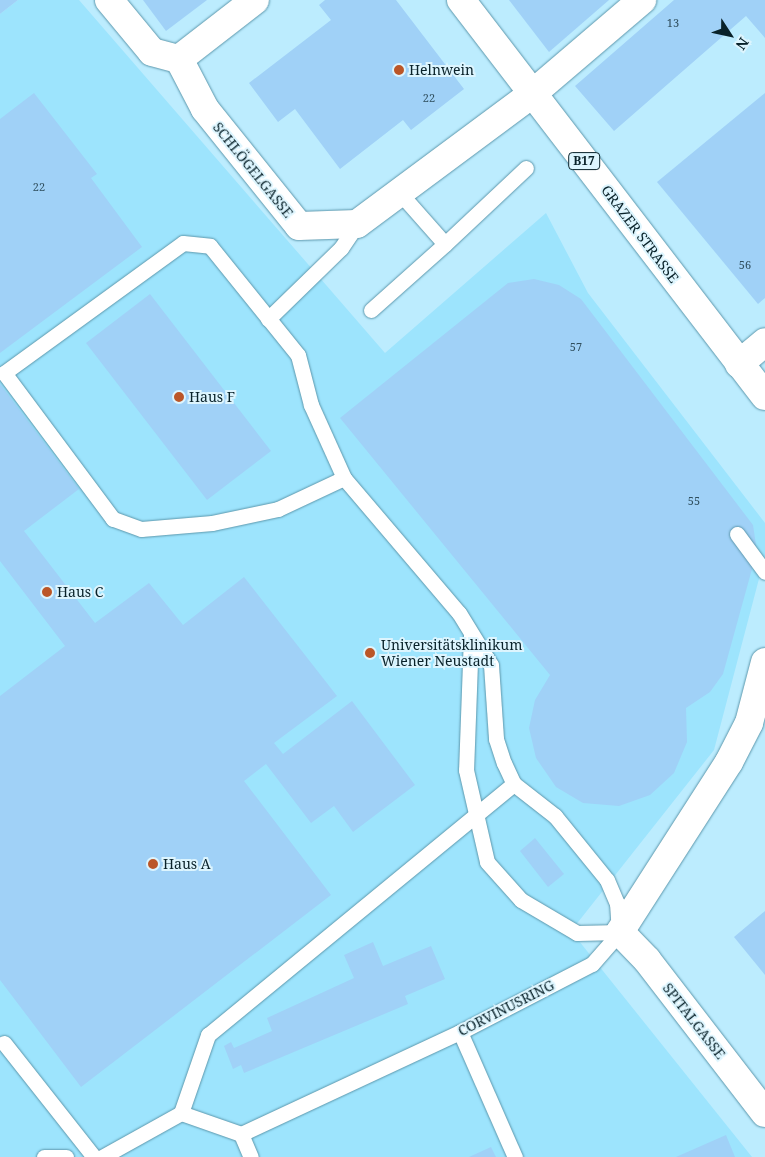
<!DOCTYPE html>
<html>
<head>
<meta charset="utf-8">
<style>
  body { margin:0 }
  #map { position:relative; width:765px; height:1157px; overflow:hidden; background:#bcecfe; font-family:"Noto Serif",serif }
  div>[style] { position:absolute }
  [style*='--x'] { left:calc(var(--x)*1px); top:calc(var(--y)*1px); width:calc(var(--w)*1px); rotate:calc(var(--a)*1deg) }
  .built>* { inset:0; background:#9de4fd }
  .building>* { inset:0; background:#a0d1f7 }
  .roads { filter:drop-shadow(0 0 1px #5c97ac) drop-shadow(0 0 1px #5c97ac) }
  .service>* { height:15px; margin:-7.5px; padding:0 7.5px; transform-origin:7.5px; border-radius:7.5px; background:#fff }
  .minor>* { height:28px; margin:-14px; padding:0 14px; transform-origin:14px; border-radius:14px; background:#fff }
  .tertiary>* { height:28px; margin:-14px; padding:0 14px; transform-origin:14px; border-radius:14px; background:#fff }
  .primary>* { height:28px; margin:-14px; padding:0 14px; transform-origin:14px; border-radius:14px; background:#fff }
  .dots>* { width:14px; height:14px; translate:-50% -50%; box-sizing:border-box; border:2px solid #ddf5fe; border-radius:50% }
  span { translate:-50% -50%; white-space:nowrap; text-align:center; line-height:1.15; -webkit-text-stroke:4px #ddf5fe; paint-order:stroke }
  .number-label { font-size:11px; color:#2f4e5d }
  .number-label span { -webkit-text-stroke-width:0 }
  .shield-label span { padding:1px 4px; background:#ddf5fe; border:1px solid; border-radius:4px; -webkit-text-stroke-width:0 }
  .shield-label { font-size:12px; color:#09222a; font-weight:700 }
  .poi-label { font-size:14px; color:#09222a }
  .left { translate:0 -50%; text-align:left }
  .street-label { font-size:14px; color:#09222a }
  .north { position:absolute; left:705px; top:10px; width:50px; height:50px; -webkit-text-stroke:4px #ddf5fe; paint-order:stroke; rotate:125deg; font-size:14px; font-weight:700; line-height:20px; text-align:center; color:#09222a }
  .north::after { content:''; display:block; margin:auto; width:18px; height:22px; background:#09222a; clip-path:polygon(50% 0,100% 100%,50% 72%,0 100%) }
</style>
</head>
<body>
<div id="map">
  <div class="built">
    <i style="clip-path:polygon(18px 0,79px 0,385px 353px,546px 213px,588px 293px,765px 523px,765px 556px,714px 750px,571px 931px,752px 1157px,0 1157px,0 14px)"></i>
  </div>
  <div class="building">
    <i style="clip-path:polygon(0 0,18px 0,0 14px)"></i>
    <i style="clip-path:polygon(143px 0,207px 0,166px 31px)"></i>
    <i style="clip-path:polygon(325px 0,396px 0,464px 89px,411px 130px,403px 120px,340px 169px,295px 109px,278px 122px,249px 83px,331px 20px,319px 5px)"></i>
    <i style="clip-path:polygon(509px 0,609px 0,549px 52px)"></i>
    <i style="clip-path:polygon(674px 0,765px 0,765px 38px,746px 16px,614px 131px,575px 86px)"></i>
    <i style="clip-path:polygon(34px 93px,97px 174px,91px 178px,142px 247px,0 353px,0 119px)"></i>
    <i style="clip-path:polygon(765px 93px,765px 298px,758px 304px,657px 182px)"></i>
    <i style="clip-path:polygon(534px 279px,559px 285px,581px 299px,753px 525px,757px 551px,723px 674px,710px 692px,686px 708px,687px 742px,674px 773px,650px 795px,619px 806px,583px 803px,556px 787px,536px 758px,529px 728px,535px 700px,550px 675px,340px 418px,508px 283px)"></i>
    <i style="clip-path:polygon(150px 294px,271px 451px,207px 500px,86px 343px)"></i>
    <i style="clip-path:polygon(0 384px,79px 489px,24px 531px,95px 623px,149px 583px,183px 625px,244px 577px,337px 696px,274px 743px,283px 754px,352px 701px,415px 785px,353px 832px,334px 806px,311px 823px,266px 764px,244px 781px,331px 895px,81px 1087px,0 980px,0 696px,65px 646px,0 561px)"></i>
    <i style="clip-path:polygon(535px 838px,564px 874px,548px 887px,520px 851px)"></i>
    <i style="clip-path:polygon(765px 911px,765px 975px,734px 937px)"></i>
    <i style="clip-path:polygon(373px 942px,383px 966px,431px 946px,445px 979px,405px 996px,408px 1004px,244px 1073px,241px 1065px,233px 1069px,224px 1046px,231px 1042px,234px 1048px,272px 1031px,267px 1018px,354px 978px,344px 955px)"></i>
    <i style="clip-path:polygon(726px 1135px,735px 1157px,676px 1157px)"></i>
    <i style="clip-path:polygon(491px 1147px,496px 1157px,469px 1157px)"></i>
  </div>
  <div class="roads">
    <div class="service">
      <i style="--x:399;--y:192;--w:69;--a:48.5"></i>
      <i style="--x:445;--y:244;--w:111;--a:-43.2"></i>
      <i style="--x:371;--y:310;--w:99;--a:-41.7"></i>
      <i style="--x:268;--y:319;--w:102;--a:-44.2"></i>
      <i style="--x:341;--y:248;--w:29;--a:-56"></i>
      <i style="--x:344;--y:478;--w:73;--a:154.8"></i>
      <i style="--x:278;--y:509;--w:67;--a:168"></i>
      <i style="--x:212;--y:523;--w:71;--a:175.2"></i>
      <i style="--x:141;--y:529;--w:30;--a:-160"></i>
      <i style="--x:113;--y:519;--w:182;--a:-126.7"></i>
      <i style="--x:4;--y:373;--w:221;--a:-36"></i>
      <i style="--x:183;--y:243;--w:27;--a:6"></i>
      <i style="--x:210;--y:246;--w:140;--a:51.1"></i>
      <i style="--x:298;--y:355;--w:52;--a:75.4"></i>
      <i style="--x:311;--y:405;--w:80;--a:65.7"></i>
      <i style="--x:344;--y:478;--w:177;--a:49.6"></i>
      <i style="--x:459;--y:613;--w:61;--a:58.4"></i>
      <i style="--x:491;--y:665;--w:74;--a:86.1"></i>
      <i style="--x:496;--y:739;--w:25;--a:72"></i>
      <i style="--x:504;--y:763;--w:23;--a:65"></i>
      <i style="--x:514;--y:784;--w:52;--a:38"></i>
      <i style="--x:555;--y:816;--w:82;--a:50.9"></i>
      <i style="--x:607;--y:880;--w:25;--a:67"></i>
      <i style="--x:617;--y:903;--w:26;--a:86"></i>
      <i style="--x:737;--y:534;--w:47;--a:53.6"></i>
      <i style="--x:471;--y:635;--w:135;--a:92.1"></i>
      <i style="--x:466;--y:770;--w:94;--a:77.1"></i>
      <i style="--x:487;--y:862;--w:51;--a:48.2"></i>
      <i style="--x:521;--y:900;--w:65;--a:30.5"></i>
      <i style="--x:577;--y:933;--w:43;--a:-1.3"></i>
      <i style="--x:460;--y:1032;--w:137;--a:66.3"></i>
      <i style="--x:4;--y:1043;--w:145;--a:51.7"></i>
      <i style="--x:181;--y:1113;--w:83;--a:-70.9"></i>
      <i style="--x:208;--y:1035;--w:396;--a:-39.4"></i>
      <i style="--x:241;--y:1134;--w:25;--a:67"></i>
      <i style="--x:44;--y:1157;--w:22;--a:0"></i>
      <i style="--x:102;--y:1157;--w:90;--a:-29.1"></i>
      <i style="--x:181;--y:1113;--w:64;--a:19.3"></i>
      <i style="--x:241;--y:1134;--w:242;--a:-25"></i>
      <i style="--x:460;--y:1032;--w:148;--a:-27.3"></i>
      <i style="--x:592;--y:964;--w:43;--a:-48.8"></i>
    </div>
    <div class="minor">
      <i style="--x:109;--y:0;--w:67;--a:50.4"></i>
      <i style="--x:152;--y:52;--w:28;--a:15"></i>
      <i style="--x:179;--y:59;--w:56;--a:62.5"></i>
      <i style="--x:205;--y:109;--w:150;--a:51.2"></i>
      <i style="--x:299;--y:226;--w:58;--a:-2"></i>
      <i style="--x:357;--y:224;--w:218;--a:-36.6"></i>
      <i style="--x:532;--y:94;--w:145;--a:-40.5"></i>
      <i style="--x:179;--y:59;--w:96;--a:-37.8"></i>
      <i style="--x:765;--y:662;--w:63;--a:104.7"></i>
      <i style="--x:749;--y:723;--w:44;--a:117.1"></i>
      <i style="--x:729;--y:762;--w:202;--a:122.7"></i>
      <i style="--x:620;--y:932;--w:39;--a:46"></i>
      <i style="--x:647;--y:960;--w:193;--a:52.4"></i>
    </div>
    <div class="tertiary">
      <i style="--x:739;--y:364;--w:34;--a:-40"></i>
    </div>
    <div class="primary">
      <i style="--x:461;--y:0;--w:499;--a:52.5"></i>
    </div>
  </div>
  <div class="dots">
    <i style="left:399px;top:70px;background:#bb5628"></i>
    <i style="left:179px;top:397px;background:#bb5628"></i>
    <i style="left:47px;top:592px;background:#bb5628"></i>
    <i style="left:370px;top:653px;background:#bb5628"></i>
    <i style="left:153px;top:864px;background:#bb5628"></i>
  </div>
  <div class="number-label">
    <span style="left:673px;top:23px">13</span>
    <span style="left:429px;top:98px">22</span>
    <span style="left:39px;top:187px">22</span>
    <span style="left:745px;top:265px">56</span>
    <span style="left:576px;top:347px">57</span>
    <span style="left:694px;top:501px">55</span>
  </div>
  <div class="shield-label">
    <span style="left:584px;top:161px">B17</span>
  </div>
  <div class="poi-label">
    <span class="left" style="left:409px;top:70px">Helnwein</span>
    <span class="left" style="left:189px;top:397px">Haus F</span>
    <span class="left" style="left:57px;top:592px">Haus C</span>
    <span class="left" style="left:381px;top:653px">Universitätsklinikum<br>Wiener Neustadt</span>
    <span class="left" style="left:163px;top:864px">Haus A</span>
  </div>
  <div class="street-label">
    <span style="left:253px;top:170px;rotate:51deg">SCHLÖGELGASSE</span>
    <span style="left:640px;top:234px;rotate:53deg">GRAZER STRASSE</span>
    <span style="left:506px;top:1008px;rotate:-27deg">CORVINUSRING</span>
    <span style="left:694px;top:1021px;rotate:52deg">SPITALGASSE</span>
  </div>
  <div class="north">N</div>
</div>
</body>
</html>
